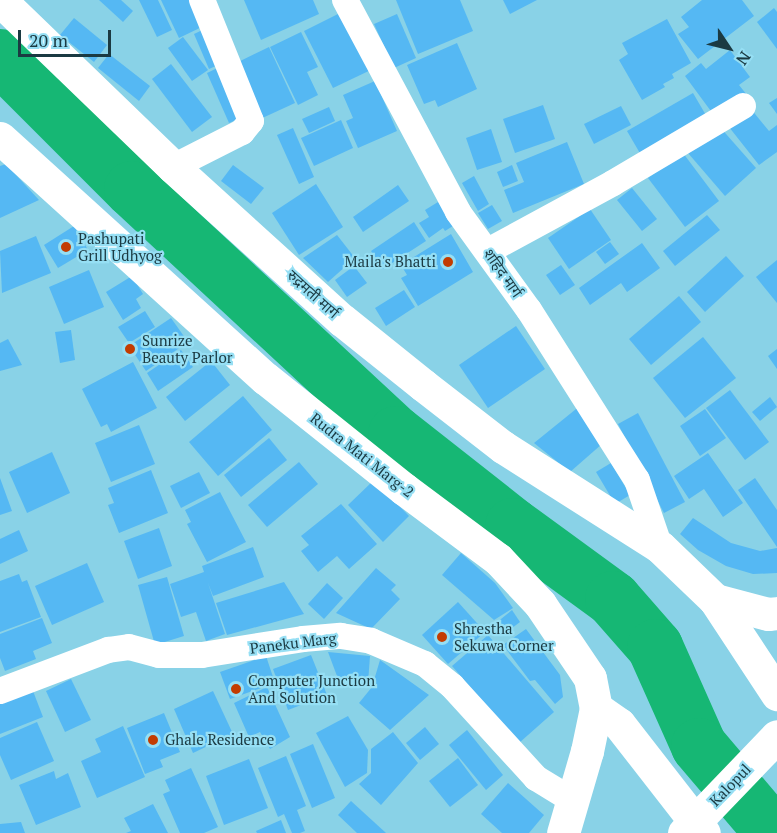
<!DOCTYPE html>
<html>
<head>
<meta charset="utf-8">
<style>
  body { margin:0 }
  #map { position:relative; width:777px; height:833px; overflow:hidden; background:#89d2e7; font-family:"PT Serif","Noto Sans Devanagari",serif }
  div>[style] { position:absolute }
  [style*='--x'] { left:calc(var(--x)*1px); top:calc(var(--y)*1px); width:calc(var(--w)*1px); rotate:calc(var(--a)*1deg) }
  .river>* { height:56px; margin:-28px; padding:0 28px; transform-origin:28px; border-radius:28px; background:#16b774 }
  .building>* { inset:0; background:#55b8f3 }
  .street>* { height:26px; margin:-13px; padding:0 13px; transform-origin:13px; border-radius:13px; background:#fff }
  .secondary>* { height:33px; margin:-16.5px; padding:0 16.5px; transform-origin:16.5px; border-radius:16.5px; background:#fff }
  .dots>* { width:16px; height:16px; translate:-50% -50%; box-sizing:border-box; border:3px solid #96dff4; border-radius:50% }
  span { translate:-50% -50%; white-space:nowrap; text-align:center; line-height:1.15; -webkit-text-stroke:4.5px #96dff4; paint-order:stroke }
  .poi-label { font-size:15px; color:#1b3a42 }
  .left { translate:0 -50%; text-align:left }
  .right { translate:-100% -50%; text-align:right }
  .street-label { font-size:15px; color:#1b3a42 }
  .north { position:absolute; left:699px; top:18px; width:60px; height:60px; -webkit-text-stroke:4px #96dff4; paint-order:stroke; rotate:125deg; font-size:16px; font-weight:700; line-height:24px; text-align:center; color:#1b3a42 }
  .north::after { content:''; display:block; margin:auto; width:21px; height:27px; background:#1b3a42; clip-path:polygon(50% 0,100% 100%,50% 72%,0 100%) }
  .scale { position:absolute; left:18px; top:30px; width:93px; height:27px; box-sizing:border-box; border:3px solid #1b3a42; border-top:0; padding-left:8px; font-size:18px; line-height:21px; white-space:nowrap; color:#1b3a42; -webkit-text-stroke:4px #96dff4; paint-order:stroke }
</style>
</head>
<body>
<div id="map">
  <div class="river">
    <i style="--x:0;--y:57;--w:187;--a:45"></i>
    <i style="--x:132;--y:189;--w:360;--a:42.9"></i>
    <i style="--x:396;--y:434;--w:149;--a:38.2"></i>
    <i style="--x:513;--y:526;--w:124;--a:36.1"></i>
    <i style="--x:613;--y:599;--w:64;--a:48.8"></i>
    <i style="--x:655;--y:647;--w:108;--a:66"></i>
    <i style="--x:699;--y:746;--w:114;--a:49.6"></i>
  </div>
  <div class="building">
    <i style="clip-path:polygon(99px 0,121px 0,133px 11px,123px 22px)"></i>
    <i style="clip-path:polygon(139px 0,158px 0,172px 30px,157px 37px)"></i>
    <i style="clip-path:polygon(161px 0,198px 0,210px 23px,179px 38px)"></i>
    <i style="clip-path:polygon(244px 0,313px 0,319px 14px,261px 40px)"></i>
    <i style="clip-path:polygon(396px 0,460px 0,473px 31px,418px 54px)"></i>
    <i style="clip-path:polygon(503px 0,537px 0,510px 14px)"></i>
    <i style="clip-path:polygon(702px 0,742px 0,754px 16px,698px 59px,678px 34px,689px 27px,681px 17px)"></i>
    <i style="clip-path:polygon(774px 8px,777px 12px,777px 49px,757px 22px)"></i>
    <i style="clip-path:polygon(346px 10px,375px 68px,333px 88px,304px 31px)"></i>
    <i style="clip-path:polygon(397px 14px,416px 58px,394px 68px,374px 24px)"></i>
    <i style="clip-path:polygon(74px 18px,107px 45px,94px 62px,60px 35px)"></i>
    <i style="clip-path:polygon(667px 19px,691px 63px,672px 74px,674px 78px,663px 84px,665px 87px,642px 100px,619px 60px,628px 54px,622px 43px)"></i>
    <i style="clip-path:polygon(213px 25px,229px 60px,209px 69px,194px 34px)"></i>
    <i style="clip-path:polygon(301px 32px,318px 67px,307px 72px,318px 95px,298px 105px,270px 47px)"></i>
    <i style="clip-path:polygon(183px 37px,208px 70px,192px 81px,168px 48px)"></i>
    <i style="clip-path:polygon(457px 43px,477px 89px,438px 107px,435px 100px,424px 104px,407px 65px)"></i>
    <i style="clip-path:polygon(269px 47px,295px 103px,258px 120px,232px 65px)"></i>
    <i style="clip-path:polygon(730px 50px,750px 77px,739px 85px,747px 95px,716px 118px,685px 76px,701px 63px,706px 69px)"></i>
    <i style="clip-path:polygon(109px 54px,150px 86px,139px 101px,98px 68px)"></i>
    <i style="clip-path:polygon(230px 62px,249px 114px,229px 123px,207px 73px)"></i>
    <i style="clip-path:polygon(171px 64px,212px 117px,192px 132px,152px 79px)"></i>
    <i style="clip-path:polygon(375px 81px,397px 131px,358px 148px,346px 121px,353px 118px,343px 95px)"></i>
    <i style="clip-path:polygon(693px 93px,707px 117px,641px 155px,627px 131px)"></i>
    <i style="clip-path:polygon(777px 98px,777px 114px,769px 103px)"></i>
    <i style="clip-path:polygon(543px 105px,555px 139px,515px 153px,503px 119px)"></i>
    <i style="clip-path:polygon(621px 106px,631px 125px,594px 144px,584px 124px)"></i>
    <i style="clip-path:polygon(329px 107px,335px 121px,309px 133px,302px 119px)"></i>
    <i style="clip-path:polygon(751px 109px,769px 131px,777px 125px,777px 152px,759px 165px,729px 127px)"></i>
    <i style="clip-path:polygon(341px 120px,353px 148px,314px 166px,301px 138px)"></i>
    <i style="clip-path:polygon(719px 126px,756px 168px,725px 196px,688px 153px)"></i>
    <i style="clip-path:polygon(293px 128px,314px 177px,299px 184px,277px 135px)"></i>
    <i style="clip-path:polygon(491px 129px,502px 162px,477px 170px,466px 138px)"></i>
    <i style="clip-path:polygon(567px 142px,584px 184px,513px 213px,504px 190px,524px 182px,516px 163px)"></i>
    <i style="clip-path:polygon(683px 153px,719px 201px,685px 227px,648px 178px)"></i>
    <i style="clip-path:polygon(6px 164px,39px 200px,0 218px,0 166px)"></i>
    <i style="clip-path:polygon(233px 165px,264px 188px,251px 204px,221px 181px)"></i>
    <i style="clip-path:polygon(512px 165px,518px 181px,503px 187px,497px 172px)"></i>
    <i style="clip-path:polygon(474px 176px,489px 204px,478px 211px,462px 183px)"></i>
    <i style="clip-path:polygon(316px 184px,343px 227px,299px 255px,272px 213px)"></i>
    <i style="clip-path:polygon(398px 185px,409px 201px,363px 232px,353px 217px)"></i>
    <i style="clip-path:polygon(632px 188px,657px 219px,642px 231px,617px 200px)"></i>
    <i style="clip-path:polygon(438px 202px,453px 226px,445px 231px,443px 228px,429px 238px,419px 223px,429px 217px,425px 210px)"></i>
    <i style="clip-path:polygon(492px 205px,502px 221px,488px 229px,478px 213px)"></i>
    <i style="clip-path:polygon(590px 209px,611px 240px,569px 269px,548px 238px)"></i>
    <i style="clip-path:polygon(707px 215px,720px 230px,675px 266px,663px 251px)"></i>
    <i style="clip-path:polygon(414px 222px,426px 241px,383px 269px,371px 251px)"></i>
    <i style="clip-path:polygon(74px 226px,88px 250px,58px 268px,44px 245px)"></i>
    <i style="clip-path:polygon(451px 234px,473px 272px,418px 306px,401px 278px,407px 275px,401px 265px)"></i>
    <i style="clip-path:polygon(337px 235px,355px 258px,328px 282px,303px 258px)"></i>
    <i style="clip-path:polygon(36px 236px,51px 273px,2px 293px,0 251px)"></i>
    <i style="clip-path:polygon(610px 242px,619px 254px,605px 264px,596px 252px)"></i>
    <i style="clip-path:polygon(642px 243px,660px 268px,627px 292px,621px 283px,590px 305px,579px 288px)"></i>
    <i style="clip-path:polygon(726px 256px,744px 276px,705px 312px,687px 292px)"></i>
    <i style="clip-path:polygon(777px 260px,777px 303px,756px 277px)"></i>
    <i style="clip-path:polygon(561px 265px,575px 285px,560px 295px,546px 275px)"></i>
    <i style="clip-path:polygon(354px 266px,367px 283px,347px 297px,335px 280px)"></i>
    <i style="clip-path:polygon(89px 270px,104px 307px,64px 324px,49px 287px)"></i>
    <i style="clip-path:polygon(132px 276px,143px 294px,136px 299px,141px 308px,123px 320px,106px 292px)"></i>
    <i style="clip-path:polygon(404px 290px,415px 307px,386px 326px,375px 308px)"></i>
    <i style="clip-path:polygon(679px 296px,701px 322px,651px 365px,629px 339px)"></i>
    <i style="clip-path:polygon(145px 311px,155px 327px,129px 343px,118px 327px)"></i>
    <i style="clip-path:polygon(171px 318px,188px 342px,146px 371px,129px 346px)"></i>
    <i style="clip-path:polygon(516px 326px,545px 369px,488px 408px,459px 365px)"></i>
    <i style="clip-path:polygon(71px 330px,75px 360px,60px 363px,55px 332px)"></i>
    <i style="clip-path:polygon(703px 337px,736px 378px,685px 418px,653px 378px)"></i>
    <i style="clip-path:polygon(8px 339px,22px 365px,0 371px,0 343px)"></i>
    <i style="clip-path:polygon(777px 349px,777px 369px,768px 356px)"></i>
    <i style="clip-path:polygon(181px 350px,193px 367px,158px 391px,147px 373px)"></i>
    <i style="clip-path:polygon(211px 361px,230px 385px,185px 421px,166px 397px)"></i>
    <i style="clip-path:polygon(133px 362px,157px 408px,111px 432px,107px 424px,101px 427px,82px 389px)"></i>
    <i style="clip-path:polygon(730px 390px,769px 442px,745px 460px,706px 408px)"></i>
    <i style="clip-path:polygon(243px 396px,272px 430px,218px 476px,189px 442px)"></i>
    <i style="clip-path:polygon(770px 397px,777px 407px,760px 421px,752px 412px)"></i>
    <i style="clip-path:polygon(581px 405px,602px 444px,570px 472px,534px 443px)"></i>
    <i style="clip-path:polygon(705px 409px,726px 438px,700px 456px,680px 426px)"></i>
    <i style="clip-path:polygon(638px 413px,685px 502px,664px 513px,618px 424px)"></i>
    <i style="clip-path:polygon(139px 425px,155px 464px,111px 482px,95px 443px)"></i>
    <i style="clip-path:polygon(269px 438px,287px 460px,241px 497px,224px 475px)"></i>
    <i style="clip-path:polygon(52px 452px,70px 493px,27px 513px,9px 472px)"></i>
    <i style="clip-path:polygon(708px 453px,743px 503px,723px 517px,704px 489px,689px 499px,674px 476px)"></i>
    <i style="clip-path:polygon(299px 462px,318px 484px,267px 527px,248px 505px)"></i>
    <i style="clip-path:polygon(611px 463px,630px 495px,615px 504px,596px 472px)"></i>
    <i style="clip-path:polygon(151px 470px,168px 513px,119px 533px,108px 505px,114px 503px,108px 488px)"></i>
    <i style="clip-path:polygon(199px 472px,210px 493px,181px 508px,170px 486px)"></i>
    <i style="clip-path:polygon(0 478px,12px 511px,0 515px)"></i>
    <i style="clip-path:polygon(755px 478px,777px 510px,777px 547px,738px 490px)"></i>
    <i style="clip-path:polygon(374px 480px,409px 516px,383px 542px,348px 505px)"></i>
    <i style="clip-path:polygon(220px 492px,246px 542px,207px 562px,187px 524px,191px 522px,185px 510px)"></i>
    <i style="clip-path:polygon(341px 504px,377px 544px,349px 569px,337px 556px,318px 572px,301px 551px,309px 545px,301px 536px)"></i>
    <i style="clip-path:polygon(693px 518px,731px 543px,760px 551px,777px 548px,777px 573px,753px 574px,726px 566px,698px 550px,680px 534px)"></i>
    <i style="clip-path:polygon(159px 528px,172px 566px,138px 579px,124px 541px)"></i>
    <i style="clip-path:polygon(19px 530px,28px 551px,0 564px,0 539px)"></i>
    <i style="clip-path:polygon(253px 547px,264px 577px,213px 596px,208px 583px,225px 634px,206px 641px,196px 612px,181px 617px,170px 584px,204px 572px,202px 566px)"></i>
    <i style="clip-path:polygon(461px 553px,495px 583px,513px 608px,494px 620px,442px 575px)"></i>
    <i style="clip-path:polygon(87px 563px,104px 602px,52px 625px,35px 586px)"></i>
    <i style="clip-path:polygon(376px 568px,396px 585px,391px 590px,400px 599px,371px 629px,336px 613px)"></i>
    <i style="clip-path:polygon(19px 574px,22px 582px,27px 580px,41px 617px,0 632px,0 581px)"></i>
    <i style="clip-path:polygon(167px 577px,184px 636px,155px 645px,138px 585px)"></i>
    <i style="clip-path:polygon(284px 582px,304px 614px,227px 635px,216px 603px)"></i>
    <i style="clip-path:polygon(327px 583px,343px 598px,324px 619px,308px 604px)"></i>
    <i style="clip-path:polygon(458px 602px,485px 632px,448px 664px,422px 635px)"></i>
    <i style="clip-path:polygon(512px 610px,520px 622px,504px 634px,496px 623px)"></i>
    <i style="clip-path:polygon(42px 618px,52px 643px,33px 651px,36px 659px,5px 671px,0 658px,0 634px)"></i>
    <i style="clip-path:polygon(526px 629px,560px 675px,563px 697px,555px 704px,535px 680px,530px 681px,503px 645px)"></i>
    <i style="clip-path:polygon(488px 635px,554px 712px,519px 743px,452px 666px)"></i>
    <i style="clip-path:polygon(328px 652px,370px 656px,368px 683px,337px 676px)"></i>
    <i style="clip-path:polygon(311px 655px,327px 695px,288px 710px,273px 669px)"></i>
    <i style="clip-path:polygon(266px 656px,275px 683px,230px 699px,220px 672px)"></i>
    <i style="clip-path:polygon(380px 660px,429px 695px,390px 730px,359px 703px,372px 687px)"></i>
    <i style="clip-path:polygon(71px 679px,91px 720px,65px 732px,46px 691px)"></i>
    <i style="clip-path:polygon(267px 687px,290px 737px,270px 749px,260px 732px,249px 737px,234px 703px)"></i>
    <i style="clip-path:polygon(33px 691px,43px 717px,0 734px,0 704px)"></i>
    <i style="clip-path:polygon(213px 691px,233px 734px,193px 753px,174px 709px)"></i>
    <i style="clip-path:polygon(164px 713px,180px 752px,160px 760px,163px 767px,145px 774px,127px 728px)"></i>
    <i style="clip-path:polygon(348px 716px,368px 750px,367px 773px,345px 787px,316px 733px)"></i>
    <i style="clip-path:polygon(37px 722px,54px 761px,11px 780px,0 755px,0 738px)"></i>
    <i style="clip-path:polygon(123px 726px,145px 777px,97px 798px,81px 761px,101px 752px,95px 739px)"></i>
    <i style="clip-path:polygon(425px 727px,439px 744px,420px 760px,406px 743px)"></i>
    <i style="clip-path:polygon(467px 730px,503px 775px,486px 790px,449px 745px)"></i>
    <i style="clip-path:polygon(393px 732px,418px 763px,381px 805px,359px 784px,371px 773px,371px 749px)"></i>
    <i style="clip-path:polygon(313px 744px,335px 798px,312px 808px,290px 754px)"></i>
    <i style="clip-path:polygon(286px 756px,306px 806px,297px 810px,305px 831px,300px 833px,292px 833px,284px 814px,278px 817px,258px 768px)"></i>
    <i style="clip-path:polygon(458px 758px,478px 785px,450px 807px,429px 781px)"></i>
    <i style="clip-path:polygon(249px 759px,268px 808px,224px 825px,206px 776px)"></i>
    <i style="clip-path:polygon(191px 768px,218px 827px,204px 833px,180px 833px,163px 794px,170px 791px,165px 780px)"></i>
    <i style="clip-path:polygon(54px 771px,56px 779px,68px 773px,81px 807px,36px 825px,19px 785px)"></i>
    <i style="clip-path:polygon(508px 783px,544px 815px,529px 833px,502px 833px,481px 814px)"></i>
    <i style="clip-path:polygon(351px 801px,386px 833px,357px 833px,338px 815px)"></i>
    <i style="clip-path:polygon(153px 804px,168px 833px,126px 833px,131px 831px,124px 818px)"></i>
    <i style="clip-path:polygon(281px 820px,286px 833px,257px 833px,256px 831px)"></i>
    <i style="clip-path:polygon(21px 822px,25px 833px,0 833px,0 824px)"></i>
  </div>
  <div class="street">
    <i style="--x:345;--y:0;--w:240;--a:61.9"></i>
    <i style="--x:458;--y:212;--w:121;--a:54.1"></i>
    <i style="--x:529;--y:310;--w:201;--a:57.6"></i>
    <i style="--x:637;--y:480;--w:71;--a:71.1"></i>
    <i style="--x:173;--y:167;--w:77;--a:-26.9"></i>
    <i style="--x:242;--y:132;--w:14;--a:-51"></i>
    <i style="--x:251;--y:121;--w:131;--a:-112"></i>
    <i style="--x:488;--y:251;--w:142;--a:-28.5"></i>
    <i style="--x:613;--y:183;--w:151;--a:-30.6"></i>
    <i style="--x:0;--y:691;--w:116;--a:-20.8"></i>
    <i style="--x:108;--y:650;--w:21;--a:-8"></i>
    <i style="--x:129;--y:647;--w:31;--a:15"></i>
    <i style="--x:159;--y:655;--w:43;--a:0"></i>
    <i style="--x:202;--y:655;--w:102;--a:-9"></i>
    <i style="--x:303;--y:639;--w:38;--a:-5"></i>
    <i style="--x:341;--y:636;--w:30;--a:9"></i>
    <i style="--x:371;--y:641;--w:59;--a:23.1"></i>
    <i style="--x:425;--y:664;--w:35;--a:39"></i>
    <i style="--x:452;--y:686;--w:125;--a:47.6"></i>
    <i style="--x:536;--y:778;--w:42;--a:31.4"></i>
  </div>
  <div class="secondary">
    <i style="--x:0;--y:0;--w:240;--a:44"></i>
    <i style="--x:173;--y:167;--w:228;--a:42.2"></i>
    <i style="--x:342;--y:320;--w:104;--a:38.7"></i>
    <i style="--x:423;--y:385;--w:101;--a:37.8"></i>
    <i style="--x:503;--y:447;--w:186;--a:32.5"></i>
    <i style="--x:660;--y:547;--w:76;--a:43.9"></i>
    <i style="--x:715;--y:600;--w:55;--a:14.8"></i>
    <i style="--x:768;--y:614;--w:9;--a:-6"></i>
    <i style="--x:0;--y:138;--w:358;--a:42.2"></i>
    <i style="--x:265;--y:378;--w:178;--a:38.6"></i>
    <i style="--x:404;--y:489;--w:117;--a:36.7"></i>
    <i style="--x:498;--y:559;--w:62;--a:47"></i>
    <i style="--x:540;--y:604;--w:89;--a:56"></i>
    <i style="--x:590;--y:678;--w:31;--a:79"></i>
    <i style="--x:596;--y:708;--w:44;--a:101.8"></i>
    <i style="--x:587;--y:751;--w:85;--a:106.3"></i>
    <i style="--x:715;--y:600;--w:113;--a:56.6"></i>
    <i style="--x:596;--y:708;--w:28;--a:35"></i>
    <i style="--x:619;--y:724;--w:138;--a:52.1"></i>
    <i style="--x:684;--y:833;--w:134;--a:-46.2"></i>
  </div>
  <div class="dots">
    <i style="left:66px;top:247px;background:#c33c01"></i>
    <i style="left:448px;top:262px;background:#c33c01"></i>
    <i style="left:130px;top:349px;background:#c33c01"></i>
    <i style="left:442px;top:637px;background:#c33c01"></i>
    <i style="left:236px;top:689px;background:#c33c01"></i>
    <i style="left:153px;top:740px;background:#c33c01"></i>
  </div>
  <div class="poi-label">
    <span class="left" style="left:78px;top:247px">Pashupati<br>Grill Udhyog</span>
    <span class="right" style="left:436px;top:262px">Maila's Bhatti</span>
    <span class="left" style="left:142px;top:349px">Sunrize<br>Beauty Parlor</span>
    <span class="left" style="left:454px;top:637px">Shrestha<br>Sekuwa Corner</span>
    <span class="left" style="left:248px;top:689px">Computer Junction<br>And Solution</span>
    <span class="left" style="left:165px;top:740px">Ghale Residence</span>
  </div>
  <div class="street-label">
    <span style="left:503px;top:273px;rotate:55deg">शहिद मार्ग</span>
    <span style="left:313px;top:294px;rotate:42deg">रुद्रमती मार्ग</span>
    <span style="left:362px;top:455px;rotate:38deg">Rudra Mati Marg-2</span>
    <span style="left:293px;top:643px;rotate:-7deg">Paneku Marg</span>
    <span style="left:730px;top:785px;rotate:-46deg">Kalopul</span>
  </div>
  <div class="north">N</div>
  <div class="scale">20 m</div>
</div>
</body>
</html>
